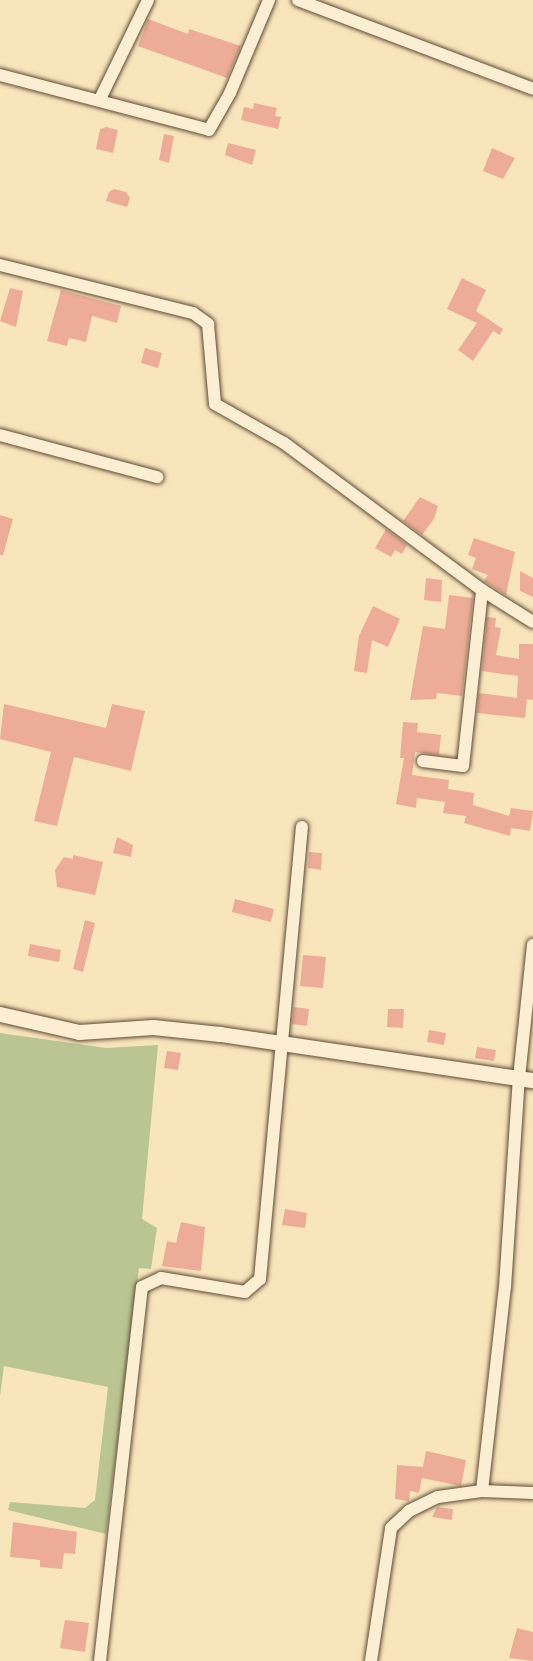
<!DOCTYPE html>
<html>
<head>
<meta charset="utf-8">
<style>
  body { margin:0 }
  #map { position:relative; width:533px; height:1661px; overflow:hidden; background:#f9e5bc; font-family:"Gentium Book Plus",serif }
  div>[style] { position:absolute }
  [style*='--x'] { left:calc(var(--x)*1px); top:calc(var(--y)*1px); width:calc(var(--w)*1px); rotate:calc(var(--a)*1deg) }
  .green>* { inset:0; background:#bac593 }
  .building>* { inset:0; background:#ecac97 }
  .roads { filter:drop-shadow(0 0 2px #5f4a36) drop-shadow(0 0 2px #5f4a36) }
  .minor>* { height:12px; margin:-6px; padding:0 6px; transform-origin:6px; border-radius:6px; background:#fbeed3 }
  .tertiary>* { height:15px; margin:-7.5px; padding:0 7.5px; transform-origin:7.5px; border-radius:7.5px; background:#fbeed3 }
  span { translate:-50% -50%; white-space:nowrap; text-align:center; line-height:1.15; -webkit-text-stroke:6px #fbeed3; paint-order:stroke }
</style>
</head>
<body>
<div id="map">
  <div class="green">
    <i style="clip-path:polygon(0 1033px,106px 1048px,158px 1045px,142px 1219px,157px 1228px,151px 1269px,139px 1268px,106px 1534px,8px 1510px,10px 1502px,85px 1508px,95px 1500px,108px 1387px,4px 1366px,0 1396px)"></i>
  </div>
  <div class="building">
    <i style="clip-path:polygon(148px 19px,188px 34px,189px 29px,241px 46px,227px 78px,138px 46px)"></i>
    <i style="clip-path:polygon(254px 103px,277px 108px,275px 116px,281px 117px,278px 129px,241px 120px,244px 107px,253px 109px)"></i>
    <i style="clip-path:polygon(106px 127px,118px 130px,113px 153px,96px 149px,100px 129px)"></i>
    <i style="clip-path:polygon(164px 134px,174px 136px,169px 163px,159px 160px)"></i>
    <i style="clip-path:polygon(228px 143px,256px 150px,252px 165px,225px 155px)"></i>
    <i style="clip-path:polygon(492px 148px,515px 158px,503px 179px,483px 171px)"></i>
    <i style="clip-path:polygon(114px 189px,126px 192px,130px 198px,127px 207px,106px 201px,109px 192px)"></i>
    <i style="clip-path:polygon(462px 278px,486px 290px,476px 311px,503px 329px,500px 335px,493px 331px,473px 361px,458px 350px,477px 323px,447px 309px)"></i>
    <i style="clip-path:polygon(10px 288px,23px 291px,16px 327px,0 321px)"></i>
    <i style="clip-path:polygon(61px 290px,121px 306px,117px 323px,92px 316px,86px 342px,69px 338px,67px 346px,47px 341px)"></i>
    <i style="clip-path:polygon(145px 348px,162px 353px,158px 368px,141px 363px)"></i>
    <i style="clip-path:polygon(420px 497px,438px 506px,434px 519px,422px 535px,403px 521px)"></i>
    <i style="clip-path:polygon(0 515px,13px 519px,3px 555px,0 555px)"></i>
    <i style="clip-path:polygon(386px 529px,407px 545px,402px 554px,395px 550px,391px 557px,375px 548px)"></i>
    <i style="clip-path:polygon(474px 538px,515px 552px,506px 595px,484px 581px,488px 575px,472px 569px,476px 558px,468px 555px)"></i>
    <i style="clip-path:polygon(520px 571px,533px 578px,533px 597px,520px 591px)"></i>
    <i style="clip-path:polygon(426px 578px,442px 580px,441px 602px,424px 600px)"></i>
    <i style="clip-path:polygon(449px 595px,473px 598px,462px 696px,437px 693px,436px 699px,410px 700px,423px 626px,445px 629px)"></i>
    <i style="clip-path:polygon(373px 606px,400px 619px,388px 647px,372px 640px,367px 673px,354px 671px,359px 636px)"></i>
    <i style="clip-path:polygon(487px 617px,496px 618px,495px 627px,501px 628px,496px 655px,519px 659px,519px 644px,533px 644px,533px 700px,527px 699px,525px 718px,477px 713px,479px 693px,517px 698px,518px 676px,482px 671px)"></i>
    <i style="clip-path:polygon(4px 704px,106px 728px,112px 704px,145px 711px,131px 771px,74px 757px,57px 826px,34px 821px,51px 752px,0 739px)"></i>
    <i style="clip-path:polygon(403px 722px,418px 723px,417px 732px,441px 735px,439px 755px,415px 752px,412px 775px,449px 780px,448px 789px,474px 793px,473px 805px,509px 816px,511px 808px,533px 811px,530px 831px,511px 828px,510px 836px,464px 823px,466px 816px,443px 813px,445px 802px,417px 798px,416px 808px,396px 804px,404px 758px,400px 758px)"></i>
    <i style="clip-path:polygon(117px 837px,133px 845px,131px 857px,113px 853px)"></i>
    <i style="clip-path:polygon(309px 852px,322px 853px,321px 870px,308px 868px)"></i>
    <i style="clip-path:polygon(73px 855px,103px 862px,95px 895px,57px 887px,55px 870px,64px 857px,73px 859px)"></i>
    <i style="clip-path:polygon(235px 899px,274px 909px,271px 922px,232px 912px)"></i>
    <i style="clip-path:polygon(85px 920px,95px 923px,83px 972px,73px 969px)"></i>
    <i style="clip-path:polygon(30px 944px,61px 950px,59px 962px,28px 956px)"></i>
    <i style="clip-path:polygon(303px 955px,326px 957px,323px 988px,300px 986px)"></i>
    <i style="clip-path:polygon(294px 1007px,309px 1009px,307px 1026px,292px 1024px)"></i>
    <i style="clip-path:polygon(388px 1009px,404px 1009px,403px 1028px,387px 1027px)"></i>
    <i style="clip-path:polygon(429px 1030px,446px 1033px,444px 1045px,427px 1042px)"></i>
    <i style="clip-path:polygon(477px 1047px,496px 1050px,494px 1061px,475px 1058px)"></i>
    <i style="clip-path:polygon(167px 1051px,181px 1053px,178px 1070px,164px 1068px)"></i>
    <i style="clip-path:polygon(285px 1209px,307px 1213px,305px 1228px,282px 1225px)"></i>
    <i style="clip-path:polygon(181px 1222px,205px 1227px,201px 1271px,162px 1266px,167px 1241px,176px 1243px)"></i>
    <i style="clip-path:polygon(426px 1451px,466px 1460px,461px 1486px,422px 1478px,419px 1493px,410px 1491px,409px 1501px,395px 1499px,397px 1465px,423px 1467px)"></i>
    <i style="clip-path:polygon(437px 1507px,453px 1509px,452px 1520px,432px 1517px)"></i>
    <i style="clip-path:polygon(13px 1522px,77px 1532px,75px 1554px,64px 1553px,62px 1569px,40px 1567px,40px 1560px,10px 1557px)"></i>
    <i style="clip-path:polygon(65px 1620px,89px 1623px,85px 1652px,60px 1648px)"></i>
    <i style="clip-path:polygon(517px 1628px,533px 1632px,533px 1661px,509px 1658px)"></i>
  </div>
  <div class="roads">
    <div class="minor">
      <i style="--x:298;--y:0;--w:251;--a:20.7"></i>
      <i style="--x:0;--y:75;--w:216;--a:14.7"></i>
      <i style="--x:209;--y:130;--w:43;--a:-60.4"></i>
      <i style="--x:230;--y:93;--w:101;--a:-67.2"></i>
      <i style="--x:100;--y:99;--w:110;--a:-64.1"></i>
      <i style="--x:0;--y:265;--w:199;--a:14"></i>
      <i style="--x:193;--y:313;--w:19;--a:36"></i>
      <i style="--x:208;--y:324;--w:80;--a:85"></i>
      <i style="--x:215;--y:404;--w:79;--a:29.5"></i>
      <i style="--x:284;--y:443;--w:247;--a:36.6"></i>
      <i style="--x:482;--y:590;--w:60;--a:32.1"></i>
      <i style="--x:0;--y:435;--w:163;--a:15"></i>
      <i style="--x:423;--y:761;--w:40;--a:7.1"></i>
      <i style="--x:463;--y:766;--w:177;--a:-83.8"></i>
      <i style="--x:482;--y:1491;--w:205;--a:-83.6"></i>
      <i style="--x:505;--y:1287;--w:209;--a:-86.2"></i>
      <i style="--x:519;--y:1078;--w:134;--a:-84"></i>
      <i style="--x:100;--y:1661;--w:376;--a:-83.6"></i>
      <i style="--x:142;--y:1287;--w:21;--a:-25"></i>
      <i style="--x:161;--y:1278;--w:85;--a:9.5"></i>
      <i style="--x:245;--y:1292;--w:20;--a:-41"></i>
      <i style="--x:260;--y:1279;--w:454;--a:-84.7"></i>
      <i style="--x:371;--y:1661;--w:134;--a:-81.4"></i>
      <i style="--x:391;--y:1528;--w:25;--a:-43"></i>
      <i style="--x:409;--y:1511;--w:32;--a:-26"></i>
      <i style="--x:438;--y:1497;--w:44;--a:-7.8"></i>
      <i style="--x:482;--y:1491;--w:51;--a:2.2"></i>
    </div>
    <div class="tertiary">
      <i style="--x:0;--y:1014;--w:81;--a:12.8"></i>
      <i style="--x:79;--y:1032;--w:74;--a:-3.9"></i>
      <i style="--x:153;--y:1027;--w:67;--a:6"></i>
      <i style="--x:220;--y:1034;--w:316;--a:8.4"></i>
    </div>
  </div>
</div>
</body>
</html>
